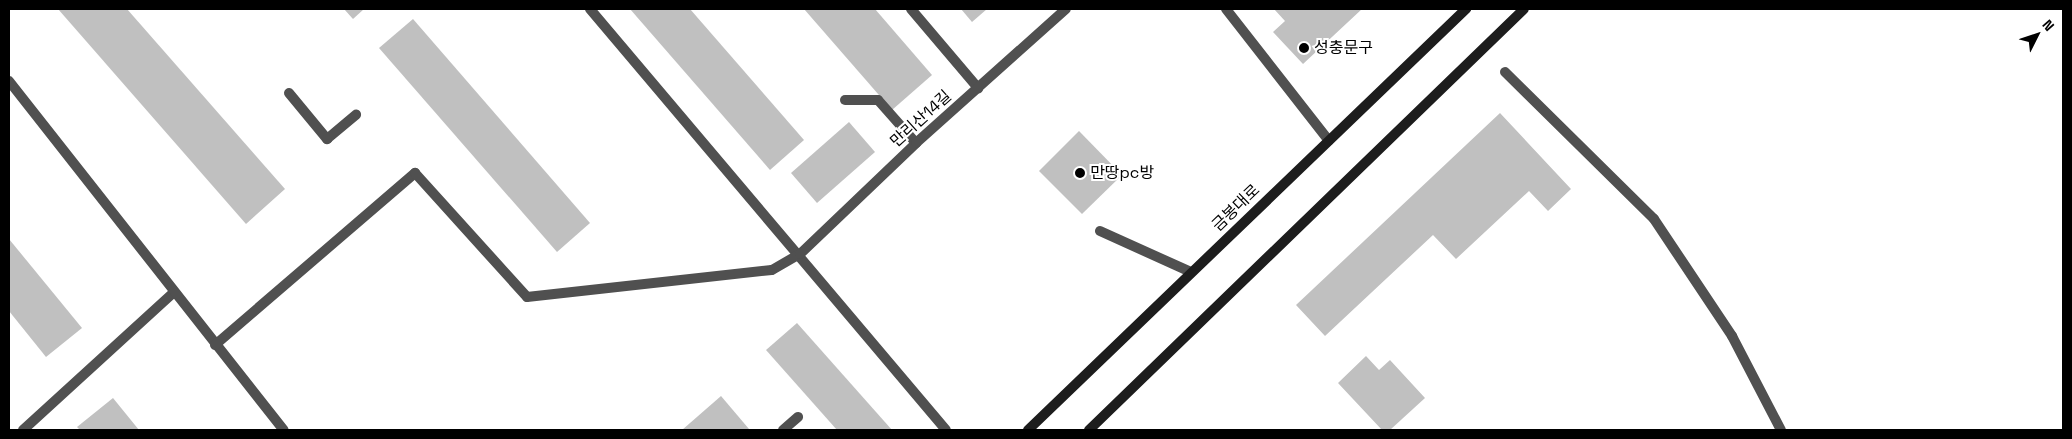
<!DOCTYPE html>
<html>
<head>
<meta charset="utf-8">
<style>
  body { margin:0 }
  #map { position:relative; width:2072px; height:439px; overflow:hidden; background:#fff; font-family:"Space Grotesk","Noto Sans KR",sans-serif }
  div>[style] { position:absolute }
  [style*='--x'] { left:calc(var(--x)*1px); top:calc(var(--y)*1px); width:calc(var(--w)*1px); rotate:calc(var(--a)*1deg) }
  .building>* { inset:0; background:#c0c0c0 }
  .lane>* { height:10px; margin:-5px; padding:0 5px; transform-origin:5px; border-radius:5px; background:#505050 }
  .street>* { height:10px; margin:-5px; padding:0 5px; transform-origin:5px; border-radius:5px; background:#505050 }
  .secondary>* { height:10px; margin:-5px; padding:0 5px; transform-origin:5px; border-radius:5px; background:#1d1d1d }
  .dots>* { width:14px; height:14px; translate:-50% -50%; box-sizing:border-box; border:2px solid #fff; border-radius:50% }
  span { translate:-50% -50%; white-space:nowrap; text-align:center; line-height:1.15; -webkit-text-stroke:4px #fff; paint-order:stroke }
  .poi-label { font-size:16px; color:#000 }
  .left { translate:0 -50%; text-align:left }
  .street-label { font-size:16px; color:#000 }
  .frame { position:absolute; inset:0; border:10px solid #000; pointer-events:none }
  .north { position:absolute; left:2012px; top:10px; width:50px; height:50px; -webkit-text-stroke:4px #fff; paint-order:stroke; rotate:49deg; font-size:14px; font-weight:700; line-height:20px; text-align:center; color:#000 }
  .north::after { content:''; display:block; margin:auto; width:18px; height:22px; background:#000; clip-path:polygon(50% 0,100% 100%,50% 72%,0 100%) }
</style>
</head>
<body>
<div id="map">
  <div class="building">
    <i style="clip-path:polygon(58px 9px,127px 9px,285px 189px,246px 224px)"></i>
    <i style="clip-path:polygon(344px 9px,364px 9px,353px 19px)"></i>
    <i style="clip-path:polygon(630px 9px,690px 9px,804px 140px,770px 170px)"></i>
    <i style="clip-path:polygon(804px 9px,875px 9px,932px 75px,892px 110px)"></i>
    <i style="clip-path:polygon(961px 9px,987px 9px,972px 22px)"></i>
    <i style="clip-path:polygon(1274px 9px,1362px 9px,1303px 64px,1273px 32px,1285px 21px)"></i>
    <i style="clip-path:polygon(413px 19px,590px 223px,557px 252px,379px 48px)"></i>
    <i style="clip-path:polygon(1500px 113px,1571px 189px,1548px 211px,1529px 191px,1456px 259px,1433px 235px,1325px 336px,1296px 305px)"></i>
    <i style="clip-path:polygon(849px 122px,875px 152px,817px 203px,791px 173px)"></i>
    <i style="clip-path:polygon(1079px 131px,1122px 175px,1082px 214px,1039px 171px)"></i>
    <i style="clip-path:polygon(9px 239px,82px 328px,46px 357px,9px 311px)"></i>
    <i style="clip-path:polygon(797px 323px,892px 430px,837px 430px,766px 350px)"></i>
    <i style="clip-path:polygon(1366px 356px,1379px 370px,1390px 360px,1425px 398px,1390px 430px,1382px 430px,1338px 383px)"></i>
    <i style="clip-path:polygon(721px 396px,749px 429px,682px 430px)"></i>
    <i style="clip-path:polygon(113px 398px,139px 430px,80px 430px,77px 427px)"></i>
  </div>
  <div class="lane">
    <i style="--x:1505;--y:72;--w:209;--a:44.6"></i>
    <i style="--x:1654;--y:219;--w:141;--a:56.3"></i>
    <i style="--x:1732;--y:336;--w:106;--a:62.5"></i>
    <i style="--x:289;--y:93;--w:60;--a:50.4"></i>
    <i style="--x:327;--y:139;--w:38;--a:-40"></i>
    <i style="--x:845;--y:100;--w:33;--a:0"></i>
    <i style="--x:878;--y:100;--w:57;--a:48.5"></i>
    <i style="--x:23;--y:430;--w:203;--a:-42.4"></i>
    <i style="--x:783;--y:430;--w:20;--a:-41"></i>
  </div>
  <div class="street">
    <i style="--x:590;--y:9;--w:551;--a:49.78"></i>
    <i style="--x:911;--y:9;--w:104;--a:49.7"></i>
    <i style="--x:1226;--y:9;--w:167;--a:52"></i>
    <i style="--x:9;--y:81;--w:444;--a:51.8"></i>
    <i style="--x:1100;--y:231;--w:100;--a:24.3"></i>
    <i style="--x:215;--y:345;--w:264;--a:-40.7"></i>
    <i style="--x:415;--y:173;--w:167;--a:47.9"></i>
    <i style="--x:527;--y:297;--w:246;--a:-6.3"></i>
    <i style="--x:772;--y:270;--w:32;--a:-30"></i>
    <i style="--x:800;--y:254;--w:161;--a:-43.7"></i>
    <i style="--x:916;--y:143;--w:201;--a:-41.8"></i>
  </div>
  <div class="secondary">
    <i style="--x:1028;--y:430;--w:608;--a:-43.87"></i>
    <i style="--x:1089;--y:430;--w:605;--a:-44.06"></i>
  </div>
  <div class="dots">
    <i style="left:1304px;top:48px;background:#000"></i>
    <i style="left:1080px;top:173px;background:#000"></i>
  </div>
  <div class="poi-label">
    <span class="left" style="left:1314px;top:48px">성충문구</span>
    <span class="left" style="left:1090px;top:173px">만땅pc방</span>
  </div>
  <div class="street-label">
    <span style="left:921px;top:119px;rotate:-42deg">만리산14길</span>
    <span style="left:1236px;top:208px;rotate:-44deg">금봉대로</span>
  </div>
  <div class="frame"></div>
  <div class="north">N</div>
</div>
</body>
</html>
